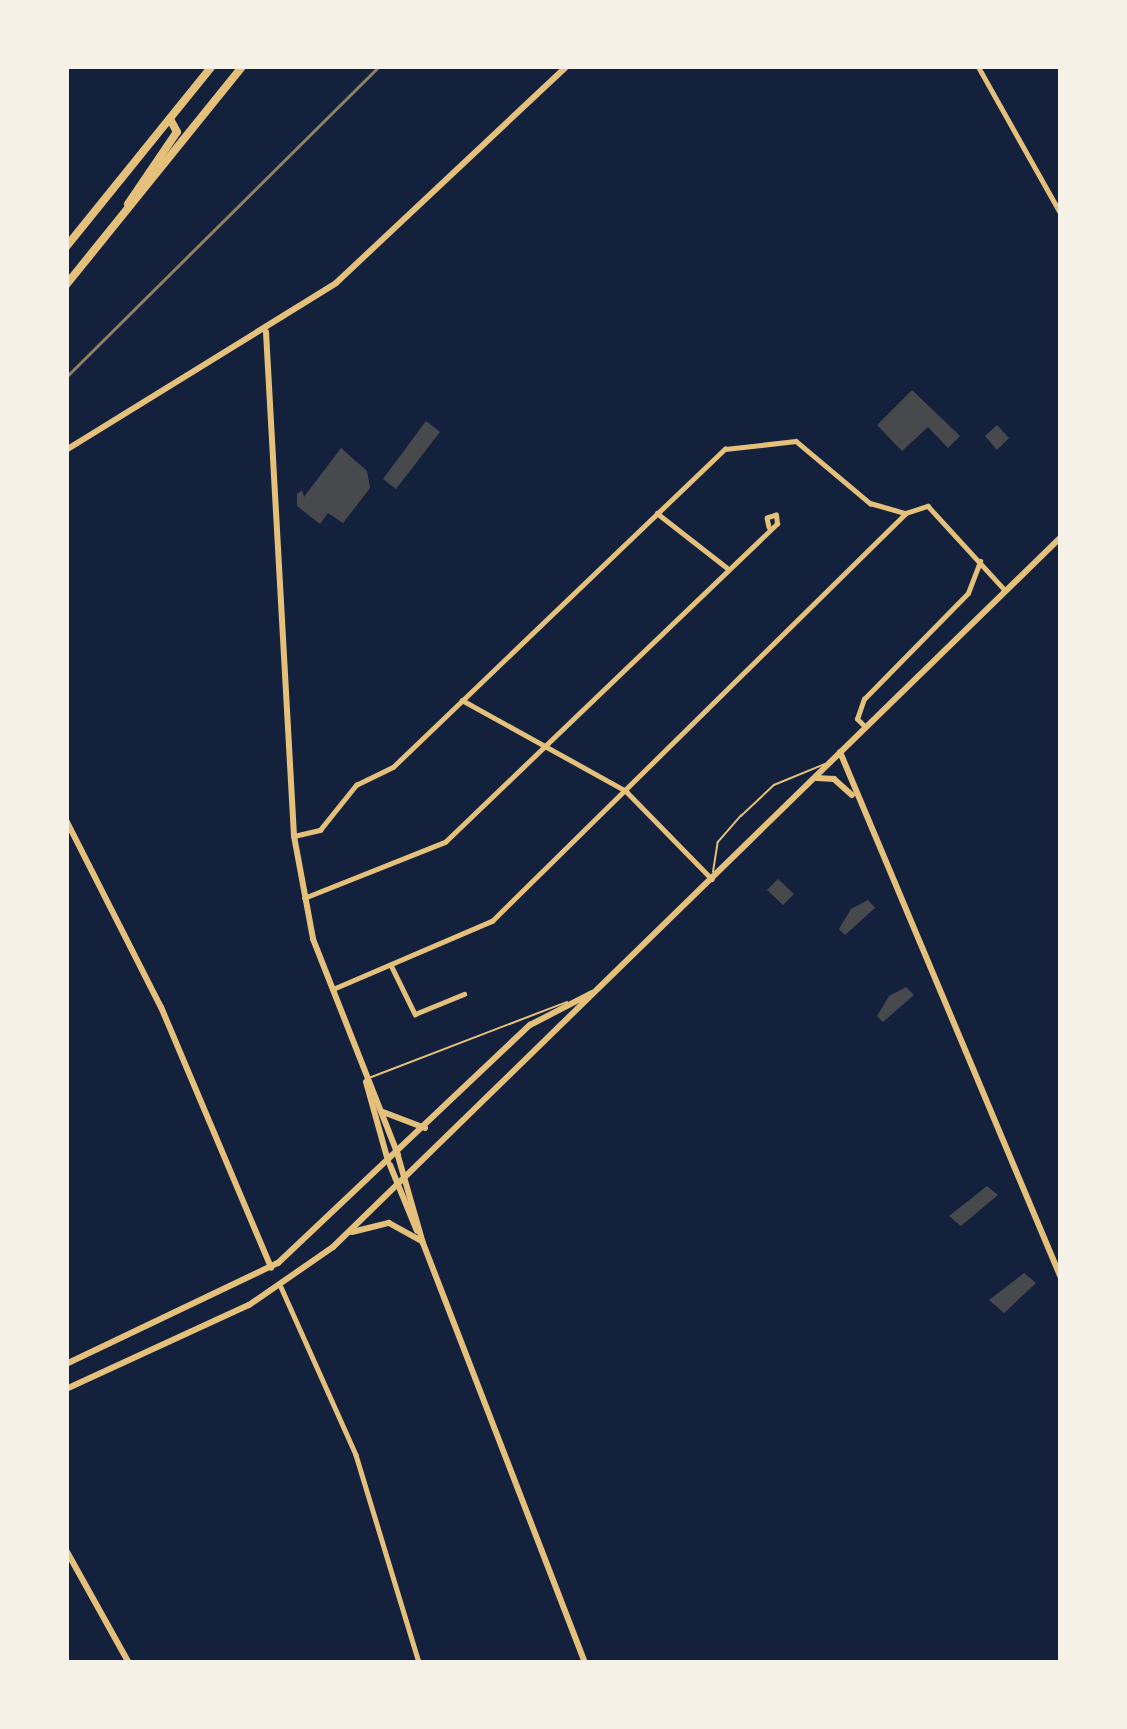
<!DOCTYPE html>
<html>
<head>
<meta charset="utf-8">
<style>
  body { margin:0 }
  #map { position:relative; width:1127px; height:1729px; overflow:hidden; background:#14213d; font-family:Manrope,sans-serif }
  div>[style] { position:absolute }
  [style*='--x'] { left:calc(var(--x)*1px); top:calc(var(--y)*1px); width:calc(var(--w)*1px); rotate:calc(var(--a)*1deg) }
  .building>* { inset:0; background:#48494c }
  .service>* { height:1.5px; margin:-0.75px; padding:0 0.75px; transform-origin:0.75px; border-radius:0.75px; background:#e5c07b }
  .minor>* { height:4.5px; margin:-2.25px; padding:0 2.25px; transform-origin:2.25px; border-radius:2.25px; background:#e5c07b }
  .tertiary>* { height:6px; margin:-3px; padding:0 3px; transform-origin:3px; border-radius:3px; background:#e5c07b }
  .secondary>* { height:6px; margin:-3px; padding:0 3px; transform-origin:3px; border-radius:3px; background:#e5c07b }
  .primary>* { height:8px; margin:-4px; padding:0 4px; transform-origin:4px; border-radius:4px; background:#e5c07b }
  .rail>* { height:3px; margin:-1.5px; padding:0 1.5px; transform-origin:1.5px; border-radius:1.5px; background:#918062 }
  span { translate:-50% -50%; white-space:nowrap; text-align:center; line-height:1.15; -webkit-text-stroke:10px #f6f1e7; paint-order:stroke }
  .frame { position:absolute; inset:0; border:69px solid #f6f1e7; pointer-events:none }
</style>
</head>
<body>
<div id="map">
  <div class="building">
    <i style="clip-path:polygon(912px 390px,960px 436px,948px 448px,928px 427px,902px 451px,877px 425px)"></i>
    <i style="clip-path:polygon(426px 421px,440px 432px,396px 489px,383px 479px)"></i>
    <i style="clip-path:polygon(997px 425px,1009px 438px,997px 450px,985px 436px)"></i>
    <i style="clip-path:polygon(341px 448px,367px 471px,370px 488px,343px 523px,328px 513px,320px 524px,297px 506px,297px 494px,302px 490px,304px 497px)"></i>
    <i style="clip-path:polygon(778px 879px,794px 894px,783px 905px,767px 890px)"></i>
    <i style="clip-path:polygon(868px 900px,875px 908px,845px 935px,839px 929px,851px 909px)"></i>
    <i style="clip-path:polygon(906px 987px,914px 995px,883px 1022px,877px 1016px,889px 996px)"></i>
    <i style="clip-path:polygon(987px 1186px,998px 1195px,961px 1226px,949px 1216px)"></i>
    <i style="clip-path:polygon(1024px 1273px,1036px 1283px,1004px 1313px,989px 1300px)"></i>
  </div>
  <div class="service">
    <i style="--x:713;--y:872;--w:30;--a:-81"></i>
    <i style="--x:718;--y:842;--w:35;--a:-49"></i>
    <i style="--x:741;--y:816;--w:45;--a:-43.2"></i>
    <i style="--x:774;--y:785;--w:55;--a:-22.4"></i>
    <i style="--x:369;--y:1078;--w:212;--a:-21"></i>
  </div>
  <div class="minor">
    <i style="--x:978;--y:66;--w:170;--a:60.7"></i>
    <i style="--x:657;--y:513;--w:88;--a:38"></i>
    <i style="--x:462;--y:700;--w:188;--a:29"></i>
    <i style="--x:626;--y:791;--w:123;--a:45.7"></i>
    <i style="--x:865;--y:727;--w:11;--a:-135"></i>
    <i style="--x:857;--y:719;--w:21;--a:-71"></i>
    <i style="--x:864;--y:699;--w:148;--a:-45.5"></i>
    <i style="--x:968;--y:593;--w:34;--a:-69"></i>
    <i style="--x:294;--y:836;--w:27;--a:-13"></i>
    <i style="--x:320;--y:830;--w:58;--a:-51.3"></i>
    <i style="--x:356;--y:785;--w:41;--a:-25.9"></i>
    <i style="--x:393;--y:767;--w:460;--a:-43.8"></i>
    <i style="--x:725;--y:449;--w:71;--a:-6.4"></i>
    <i style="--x:796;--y:441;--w:97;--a:40"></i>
    <i style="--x:870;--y:503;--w:37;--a:16"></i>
    <i style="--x:906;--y:513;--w:23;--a:-18"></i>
    <i style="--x:928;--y:506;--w:114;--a:47.5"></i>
    <i style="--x:304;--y:898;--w:152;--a:-21.7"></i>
    <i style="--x:445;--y:842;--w:460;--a:-43.8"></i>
    <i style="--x:777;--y:524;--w:9;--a:-96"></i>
    <i style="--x:776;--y:515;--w:9;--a:162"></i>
    <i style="--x:767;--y:518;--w:9;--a:77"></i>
    <i style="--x:391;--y:965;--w:55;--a:63.9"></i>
    <i style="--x:415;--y:1014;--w:53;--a:-22.2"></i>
    <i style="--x:333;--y:989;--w:173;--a:-23.2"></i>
    <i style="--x:492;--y:921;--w:581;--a:-44.58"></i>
    <i style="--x:281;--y:1287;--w:184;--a:65.9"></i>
    <i style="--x:356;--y:1455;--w:217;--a:73.1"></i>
  </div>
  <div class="tertiary">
    <i style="--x:266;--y:332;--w:505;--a:86.82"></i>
    <i style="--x:294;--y:836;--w:105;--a:79.5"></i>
    <i style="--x:313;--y:939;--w:232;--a:68.5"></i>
    <i style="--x:66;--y:450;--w:317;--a:-31.7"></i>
    <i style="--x:336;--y:283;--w:317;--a:-43.2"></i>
    <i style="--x:66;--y:820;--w:210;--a:63.1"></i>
    <i style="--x:161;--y:1007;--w:283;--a:67.1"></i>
    <i style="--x:366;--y:1082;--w:82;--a:74.4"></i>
    <i style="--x:66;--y:1550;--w:129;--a:60.9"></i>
  </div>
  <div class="secondary">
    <i style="--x:840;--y:752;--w:571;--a:67.21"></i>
    <i style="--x:817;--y:778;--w:17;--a:3"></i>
    <i style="--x:834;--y:779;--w:24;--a:42"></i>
    <i style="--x:383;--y:1112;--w:45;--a:20.9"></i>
    <i style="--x:398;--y:1156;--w:91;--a:74"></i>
    <i style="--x:423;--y:1243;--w:450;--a:68.9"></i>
    <i style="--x:390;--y:1165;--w:71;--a:67.8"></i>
    <i style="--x:352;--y:1232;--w:38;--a:-14"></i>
    <i style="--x:389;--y:1223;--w:37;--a:29"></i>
    <i style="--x:66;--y:1364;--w:235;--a:-25.5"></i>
    <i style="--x:278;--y:1263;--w:347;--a:-43.4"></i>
    <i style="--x:530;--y:1025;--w:70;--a:-27.3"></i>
    <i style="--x:66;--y:1389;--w:201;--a:-24.7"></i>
    <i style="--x:249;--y:1305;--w:102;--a:-34.6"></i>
    <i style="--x:333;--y:1247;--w:1017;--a:-44.28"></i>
  </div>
  <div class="primary">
    <i style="--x:128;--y:204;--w:87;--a:-55.8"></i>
    <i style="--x:177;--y:132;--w:15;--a:-118"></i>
    <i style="--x:66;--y:247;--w:233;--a:-51.1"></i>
    <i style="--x:66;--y:285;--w:282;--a:-51.1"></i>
  </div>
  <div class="rail">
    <i style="--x:66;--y:377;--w:441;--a:-44.8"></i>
  </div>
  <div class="frame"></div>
</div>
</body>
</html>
